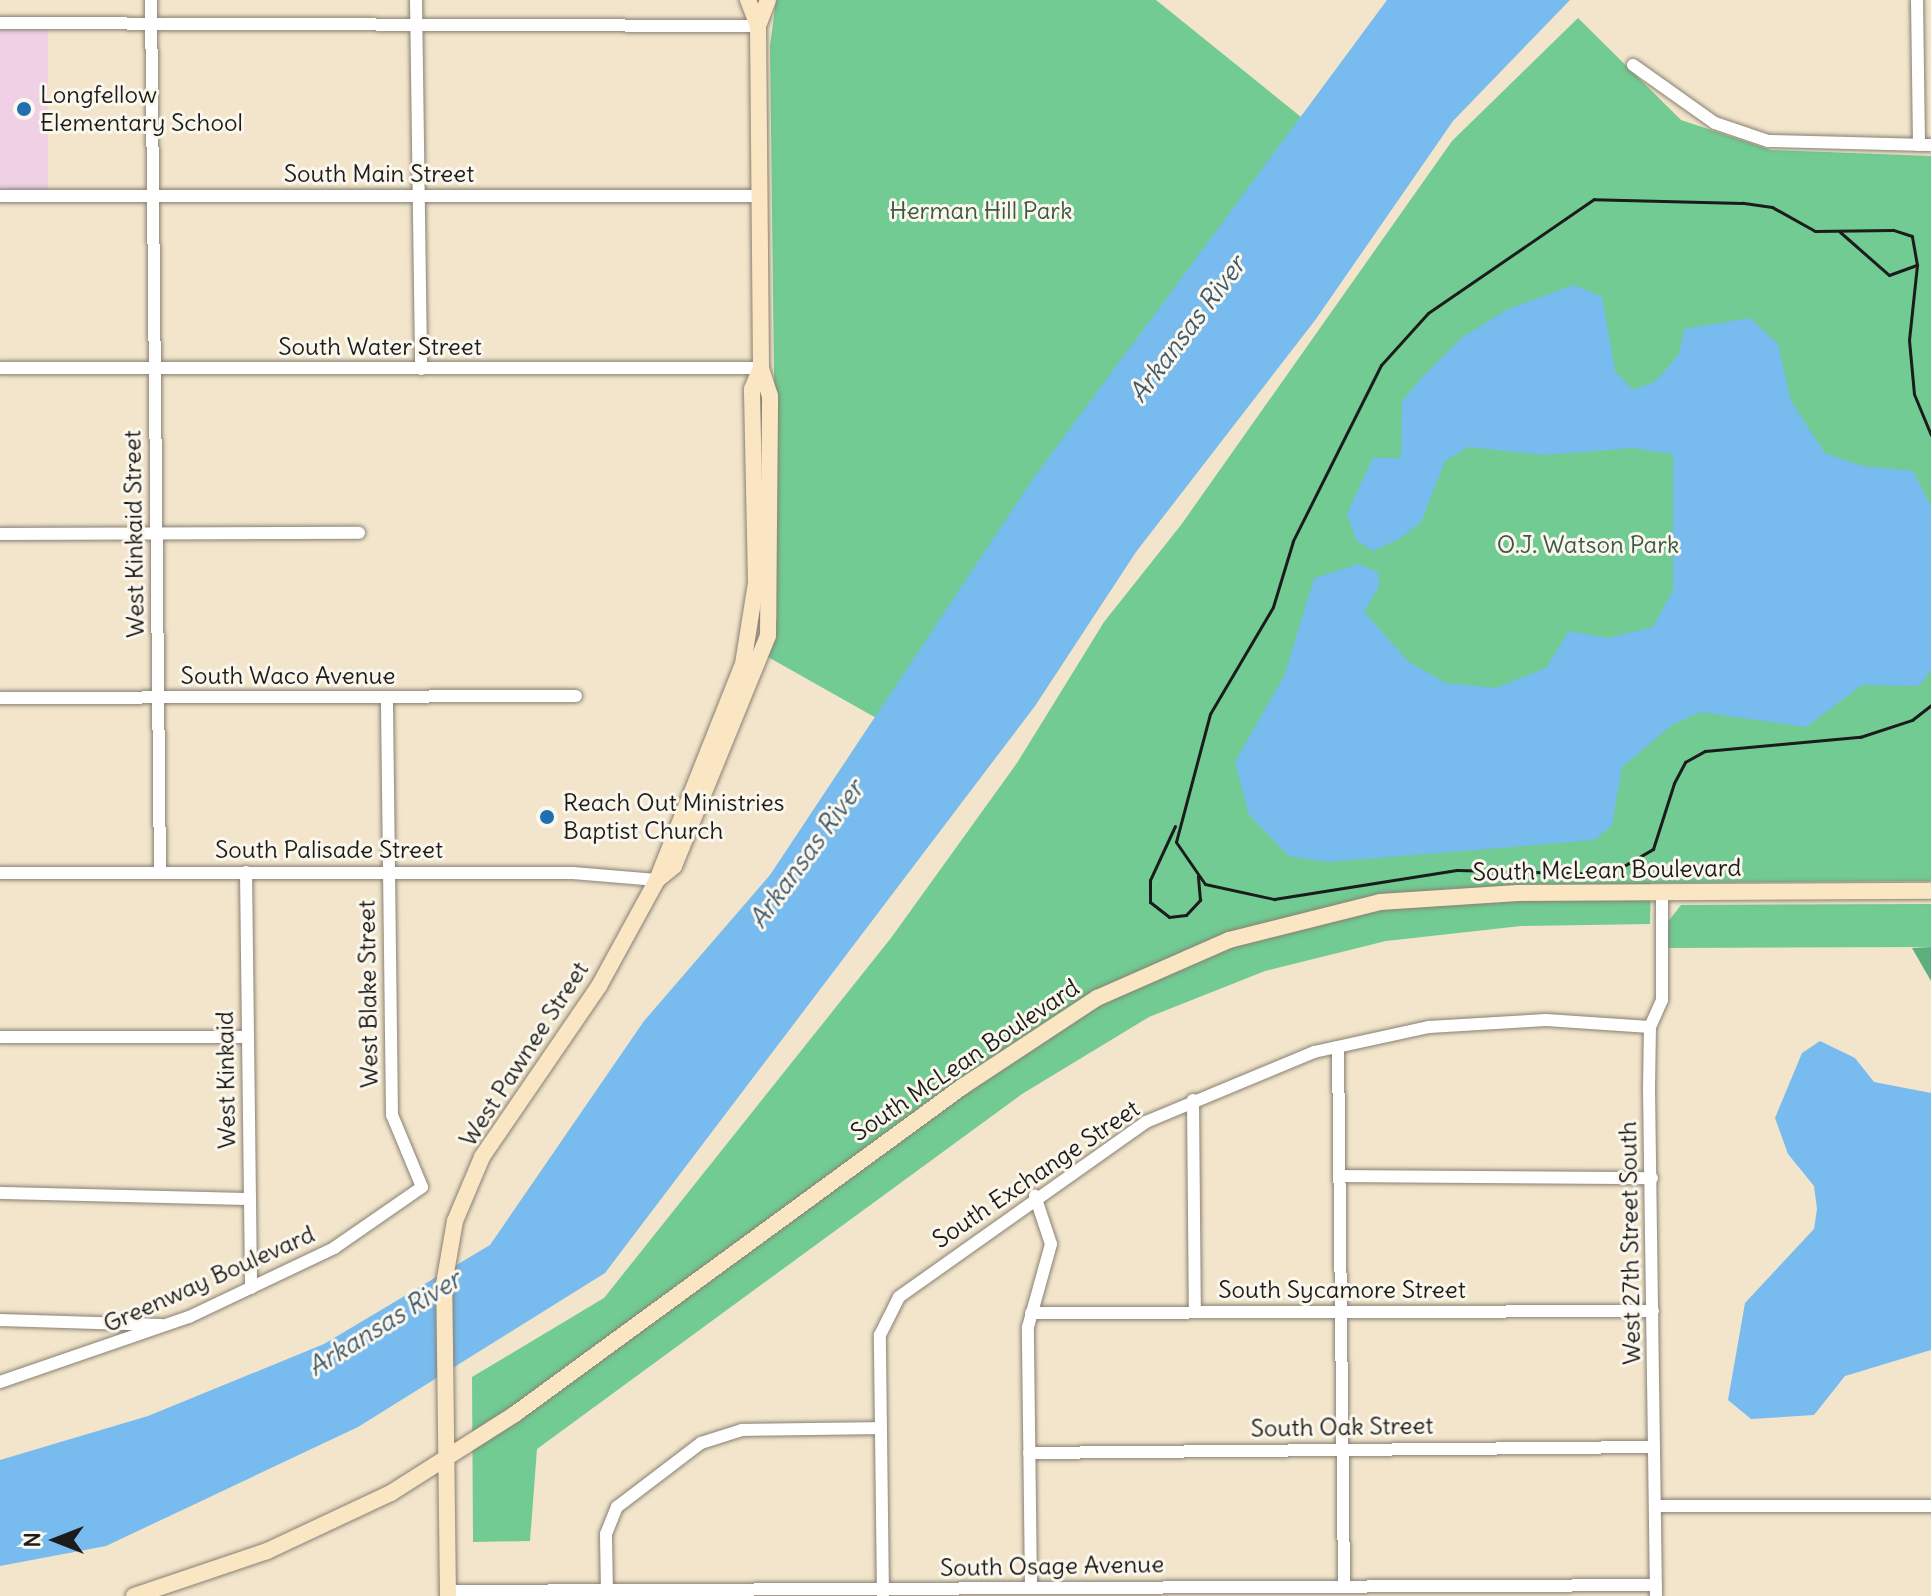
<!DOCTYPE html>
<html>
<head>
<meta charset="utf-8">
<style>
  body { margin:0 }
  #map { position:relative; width:1931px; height:1596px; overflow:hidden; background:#f2e5cb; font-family:Delius,sans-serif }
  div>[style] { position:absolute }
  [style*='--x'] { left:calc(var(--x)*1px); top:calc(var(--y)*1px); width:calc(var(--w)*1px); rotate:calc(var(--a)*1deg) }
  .built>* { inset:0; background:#f0d0e4 }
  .green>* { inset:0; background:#71cb92 }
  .forest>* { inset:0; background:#5caf7c }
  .water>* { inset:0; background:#78bbee }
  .roads { filter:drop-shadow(0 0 2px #878074) drop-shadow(0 0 2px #878074) }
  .minor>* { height:12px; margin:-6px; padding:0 6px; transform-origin:6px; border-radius:6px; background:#fff }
  .secondary>* { height:16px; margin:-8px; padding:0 8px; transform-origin:8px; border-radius:8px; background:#fbe6c4 }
  .rail>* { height:3px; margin:-1.5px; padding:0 1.5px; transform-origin:1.5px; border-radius:1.5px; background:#1c1c1c }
  .dots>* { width:22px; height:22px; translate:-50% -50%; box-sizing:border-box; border:4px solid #fbf7ec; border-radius:50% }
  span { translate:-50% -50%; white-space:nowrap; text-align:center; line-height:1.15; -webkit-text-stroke:6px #fbf7ec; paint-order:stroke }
  .poi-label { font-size:24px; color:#1c1c1c }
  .left { translate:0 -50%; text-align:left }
  .street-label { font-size:24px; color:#1c1c1c }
  .park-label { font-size:24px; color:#3a5945 }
  .water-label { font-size:26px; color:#415c70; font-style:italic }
  .north { position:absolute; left:16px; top:1500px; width:80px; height:80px; -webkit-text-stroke:6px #fbf7ec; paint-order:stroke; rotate:270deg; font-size:22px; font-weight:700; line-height:32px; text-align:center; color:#1c1c1c }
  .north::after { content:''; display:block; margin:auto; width:28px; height:36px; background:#1c1c1c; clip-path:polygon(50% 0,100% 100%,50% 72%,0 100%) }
</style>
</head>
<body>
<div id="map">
  <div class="built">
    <i style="clip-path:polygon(0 28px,48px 28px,48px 190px,0 190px)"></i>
  </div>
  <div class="green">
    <i style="clip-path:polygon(776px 0,1156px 0,1301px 117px,878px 719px,768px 657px,777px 618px,770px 46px)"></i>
    <i style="clip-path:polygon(1578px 18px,1681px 120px,1771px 150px,1931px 156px,1931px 881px,1651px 883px,1650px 924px,1521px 926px,1386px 941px,1265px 971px,1149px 1017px,1022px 1094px,537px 1449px,530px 1541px,473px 1542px,472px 1377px,604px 1298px,891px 938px,1017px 763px,1104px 622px,1181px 525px,1452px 141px)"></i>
    <i style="clip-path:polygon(1931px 904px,1931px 947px,1667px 948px,1667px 923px,1681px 905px)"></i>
  </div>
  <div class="forest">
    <i style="clip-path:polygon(1931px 947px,1931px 981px,1912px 948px)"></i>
  </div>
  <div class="water">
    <i style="clip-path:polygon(1387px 0,1570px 0,1453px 121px,1316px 319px,1136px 552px,1035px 706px,605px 1273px,358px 1427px,106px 1546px,0 1566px,0 1460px,148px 1416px,324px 1344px,490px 1245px,644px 1021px,770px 875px,1035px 476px)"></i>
    <i style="clip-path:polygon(1574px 285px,1602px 297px,1615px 371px,1633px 390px,1656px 381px,1679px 354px,1684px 329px,1750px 318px,1778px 344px,1791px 401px,1825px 453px,1862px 466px,1913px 471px,1931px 507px,1931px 670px,1919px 686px,1862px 685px,1806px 727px,1700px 712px,1672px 725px,1622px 767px,1612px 825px,1595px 840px,1328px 862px,1289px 856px,1249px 815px,1235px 762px,1285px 674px,1314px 578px,1359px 564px,1378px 572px,1379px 586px,1364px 612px,1408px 661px,1445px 683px,1496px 688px,1546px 668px,1569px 631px,1608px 638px,1653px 627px,1673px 590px,1673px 454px,1632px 448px,1545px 455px,1468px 447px,1445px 461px,1421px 522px,1399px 539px,1373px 551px,1356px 540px,1347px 514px,1373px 458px,1401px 458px,1402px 401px,1425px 374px,1463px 337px,1508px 309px)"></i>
    <i style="clip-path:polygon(1820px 1041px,1855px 1058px,1874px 1082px,1931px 1093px,1931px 1350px,1845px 1376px,1814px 1415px,1751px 1419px,1728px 1400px,1745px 1303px,1814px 1229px,1817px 1209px,1814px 1186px,1788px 1154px,1775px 1118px,1802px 1053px)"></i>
  </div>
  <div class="roads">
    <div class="minor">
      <i style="--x:151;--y:0;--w:872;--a:89.41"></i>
      <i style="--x:416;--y:0;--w:369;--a:89.2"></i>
      <i style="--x:1917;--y:0;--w:145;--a:89.2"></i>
      <i style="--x:0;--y:23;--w:758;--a:0.23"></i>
      <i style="--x:1633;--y:65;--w:100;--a:35.3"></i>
      <i style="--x:1715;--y:123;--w:56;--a:18.8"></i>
      <i style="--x:1768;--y:141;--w:163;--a:1.4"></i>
      <i style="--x:0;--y:196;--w:759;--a:0"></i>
      <i style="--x:0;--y:368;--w:761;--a:0"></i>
      <i style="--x:0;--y:534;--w:359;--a:-0.2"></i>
      <i style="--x:0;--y:698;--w:576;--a:-0.2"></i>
      <i style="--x:246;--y:872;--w:416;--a:89.3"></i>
      <i style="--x:0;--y:873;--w:573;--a:0"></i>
      <i style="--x:573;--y:873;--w:84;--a:4.8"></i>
      <i style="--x:0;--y:1037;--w:248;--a:0"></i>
      <i style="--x:1338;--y:1047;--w:540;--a:89.36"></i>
      <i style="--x:1193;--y:1100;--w:212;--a:89.5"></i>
      <i style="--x:1339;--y:1176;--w:313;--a:0.4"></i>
      <i style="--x:0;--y:1193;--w:250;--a:1.4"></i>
      <i style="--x:1031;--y:1313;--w:622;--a:-0.18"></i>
      <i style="--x:0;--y:1320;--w:161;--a:1.8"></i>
      <i style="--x:0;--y:1382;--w:200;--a:-19"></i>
      <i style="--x:189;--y:1317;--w:161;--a:-25.4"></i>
      <i style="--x:334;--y:1248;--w:107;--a:-34.7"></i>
      <i style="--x:422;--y:1187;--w:78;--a:-112.6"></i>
      <i style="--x:392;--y:1115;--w:417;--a:-90.7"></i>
      <i style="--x:1029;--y:1453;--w:625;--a:-0.55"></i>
      <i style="--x:1655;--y:1506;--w:276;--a:0"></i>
      <i style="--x:1031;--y:1588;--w:261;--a:-90.7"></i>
      <i style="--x:1028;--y:1327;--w:86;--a:-74.5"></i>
      <i style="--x:1051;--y:1244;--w:51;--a:-108.4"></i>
      <i style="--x:448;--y:1591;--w:1208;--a:-0.28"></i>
      <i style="--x:607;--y:1593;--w:59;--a:-91"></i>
      <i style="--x:606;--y:1534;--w:29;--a:-68"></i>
      <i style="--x:617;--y:1507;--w:106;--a:-37.3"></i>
      <i style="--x:701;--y:1443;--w:43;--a:-17.6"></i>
      <i style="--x:742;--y:1430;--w:139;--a:-0.8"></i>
      <i style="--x:883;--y:1596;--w:261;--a:-90.7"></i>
      <i style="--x:880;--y:1335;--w:42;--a:-63.4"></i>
      <i style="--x:899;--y:1297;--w:303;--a:-35.3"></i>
      <i style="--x:1146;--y:1122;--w:182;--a:-22.6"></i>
      <i style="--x:1314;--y:1052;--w:118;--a:-12.3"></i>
      <i style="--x:1429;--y:1027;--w:117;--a:-3.4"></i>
      <i style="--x:1546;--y:1020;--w:104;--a:3.9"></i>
      <i style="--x:1656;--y:1596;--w:507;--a:-90.79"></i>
      <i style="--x:1649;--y:1089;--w:62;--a:-89.1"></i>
      <i style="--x:1650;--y:1027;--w:30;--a:-66"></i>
      <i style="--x:1662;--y:1000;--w:108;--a:-90"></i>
    </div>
    <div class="secondary">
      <i style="--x:758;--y:26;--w:28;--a:-69"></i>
      <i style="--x:657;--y:880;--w:22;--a:-39"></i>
      <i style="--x:674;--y:866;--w:248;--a:-67.8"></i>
      <i style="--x:768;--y:636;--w:240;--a:-89.5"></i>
      <i style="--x:770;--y:396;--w:29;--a:-108"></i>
      <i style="--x:761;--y:368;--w:342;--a:-90.5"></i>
      <i style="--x:758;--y:26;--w:28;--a:-111"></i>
      <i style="--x:134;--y:1596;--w:140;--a:-18.7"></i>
      <i style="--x:267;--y:1551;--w:137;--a:-25.1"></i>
      <i style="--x:391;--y:1493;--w:147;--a:-32.5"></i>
      <i style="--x:515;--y:1414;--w:554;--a:-36.19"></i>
      <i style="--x:962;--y:1087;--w:162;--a:-33.4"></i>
      <i style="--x:1097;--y:998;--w:144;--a:-23.7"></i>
      <i style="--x:1229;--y:940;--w:156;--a:-14.1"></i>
      <i style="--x:1380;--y:902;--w:138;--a:-3.7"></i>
      <i style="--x:1518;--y:893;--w:413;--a:-0.3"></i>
      <i style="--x:448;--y:1596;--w:312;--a:-90.7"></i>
      <i style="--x:444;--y:1284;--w:64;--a:-80.1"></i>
      <i style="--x:455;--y:1221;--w:69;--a:-67.1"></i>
      <i style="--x:482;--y:1157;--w:207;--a:-55.6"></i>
      <i style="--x:599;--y:986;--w:121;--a:-61.3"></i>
      <i style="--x:657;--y:880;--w:232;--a:-68.3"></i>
      <i style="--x:743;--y:664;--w:82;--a:-80.9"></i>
      <i style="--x:756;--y:583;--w:194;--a:-91.2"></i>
      <i style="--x:752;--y:389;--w:23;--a:-67"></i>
    </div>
  </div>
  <div class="rail">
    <i style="--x:1840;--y:232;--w:65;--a:41.3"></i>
    <i style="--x:1889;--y:275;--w:30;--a:-20"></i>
    <i style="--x:1917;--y:265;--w:29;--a:-100"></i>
    <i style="--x:1912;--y:236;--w:20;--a:-162"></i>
    <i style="--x:1893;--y:230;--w:78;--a:179.3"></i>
    <i style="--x:1815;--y:231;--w:49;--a:-150.8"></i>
    <i style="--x:1772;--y:207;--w:30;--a:-172"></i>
    <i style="--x:1742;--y:203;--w:148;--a:-178.5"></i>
    <i style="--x:1594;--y:199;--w:201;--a:145.5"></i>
    <i style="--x:1428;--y:313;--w:70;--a:132.1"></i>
    <i style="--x:1381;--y:365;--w:197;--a:116.6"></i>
    <i style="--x:1293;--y:541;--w:69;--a:106.9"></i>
    <i style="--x:1273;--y:607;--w:124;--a:120.5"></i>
    <i style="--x:1210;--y:714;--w:132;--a:104.9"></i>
    <i style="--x:1176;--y:842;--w:51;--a:55.4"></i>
    <i style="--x:1205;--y:884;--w:71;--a:12.3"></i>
    <i style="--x:1274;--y:899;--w:185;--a:-9"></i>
    <i style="--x:1457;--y:870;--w:153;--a:1.5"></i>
    <i style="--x:1610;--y:874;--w:50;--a:-30.2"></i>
    <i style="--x:1653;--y:849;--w:69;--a:-72.3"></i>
    <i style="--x:1674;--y:783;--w:24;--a:-62"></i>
    <i style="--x:1685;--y:762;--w:23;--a:-29"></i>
    <i style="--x:1705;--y:751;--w:156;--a:-5.2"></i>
    <i style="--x:1860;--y:737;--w:55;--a:-18.1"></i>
    <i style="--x:1912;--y:720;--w:24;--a:-38"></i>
    <i style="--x:1917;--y:265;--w:75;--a:96.1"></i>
    <i style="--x:1909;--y:340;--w:54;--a:84.7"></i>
    <i style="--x:1914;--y:394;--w:44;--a:67.5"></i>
    <i style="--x:1175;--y:826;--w:60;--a:114.8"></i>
    <i style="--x:1150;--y:880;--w:22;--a:90"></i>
    <i style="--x:1150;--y:902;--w:24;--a:38"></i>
    <i style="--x:1169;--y:917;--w:17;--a:-7"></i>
    <i style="--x:1186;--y:915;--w:21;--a:-47"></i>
    <i style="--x:1200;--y:900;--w:24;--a:-95"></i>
  </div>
  <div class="dots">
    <i style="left:24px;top:109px;background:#1f6fb2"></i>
    <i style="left:547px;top:817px;background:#1f6fb2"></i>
  </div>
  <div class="poi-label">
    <span class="left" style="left:40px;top:109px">Longfellow<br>Elementary School</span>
    <span class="left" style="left:563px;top:817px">Reach Out Ministries<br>Baptist Church</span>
  </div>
  <div class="street-label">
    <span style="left:379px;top:174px">South Main Street</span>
    <span style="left:380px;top:347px">South Water Street</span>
    <span style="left:134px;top:534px;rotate:-91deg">West Kinkaid Street</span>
    <span style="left:288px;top:676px">South Waco Avenue</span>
    <span style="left:329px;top:850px">South Palisade Street</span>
    <span style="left:1607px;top:870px;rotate:-1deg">South McLean Boulevard</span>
    <span style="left:368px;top:994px;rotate:-91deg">West Blake Street</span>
    <span style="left:524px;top:1054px;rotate:-57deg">West Pawnee Street</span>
    <span style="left:965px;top:1060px;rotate:-34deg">South McLean Boulevard</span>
    <span style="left:226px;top:1080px;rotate:-91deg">West Kinkaid</span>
    <span style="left:1036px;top:1174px;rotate:-34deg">South Exchange Street</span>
    <span style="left:1630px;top:1243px;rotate:-91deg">West 27th Street South</span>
    <span style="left:209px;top:1279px;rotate:-24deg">Greenway Boulevard</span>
    <span style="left:1342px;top:1290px">South Sycamore Street</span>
    <span style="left:1342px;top:1427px;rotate:-1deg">South Oak Street</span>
    <span style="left:1052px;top:1566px;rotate:-1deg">South Osage Avenue</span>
  </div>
  <div class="park-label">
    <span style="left:981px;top:211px">Herman Hill Park</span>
    <span style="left:1588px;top:545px">O.J. Watson Park</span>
  </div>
  <div class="water-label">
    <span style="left:1187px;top:329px;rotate:-53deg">Arkansas River</span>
    <span style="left:806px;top:854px;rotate:-54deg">Arkansas River</span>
    <span style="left:384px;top:1323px;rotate:-32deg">Arkansas River</span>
  </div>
  <div class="north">N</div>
</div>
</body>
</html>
